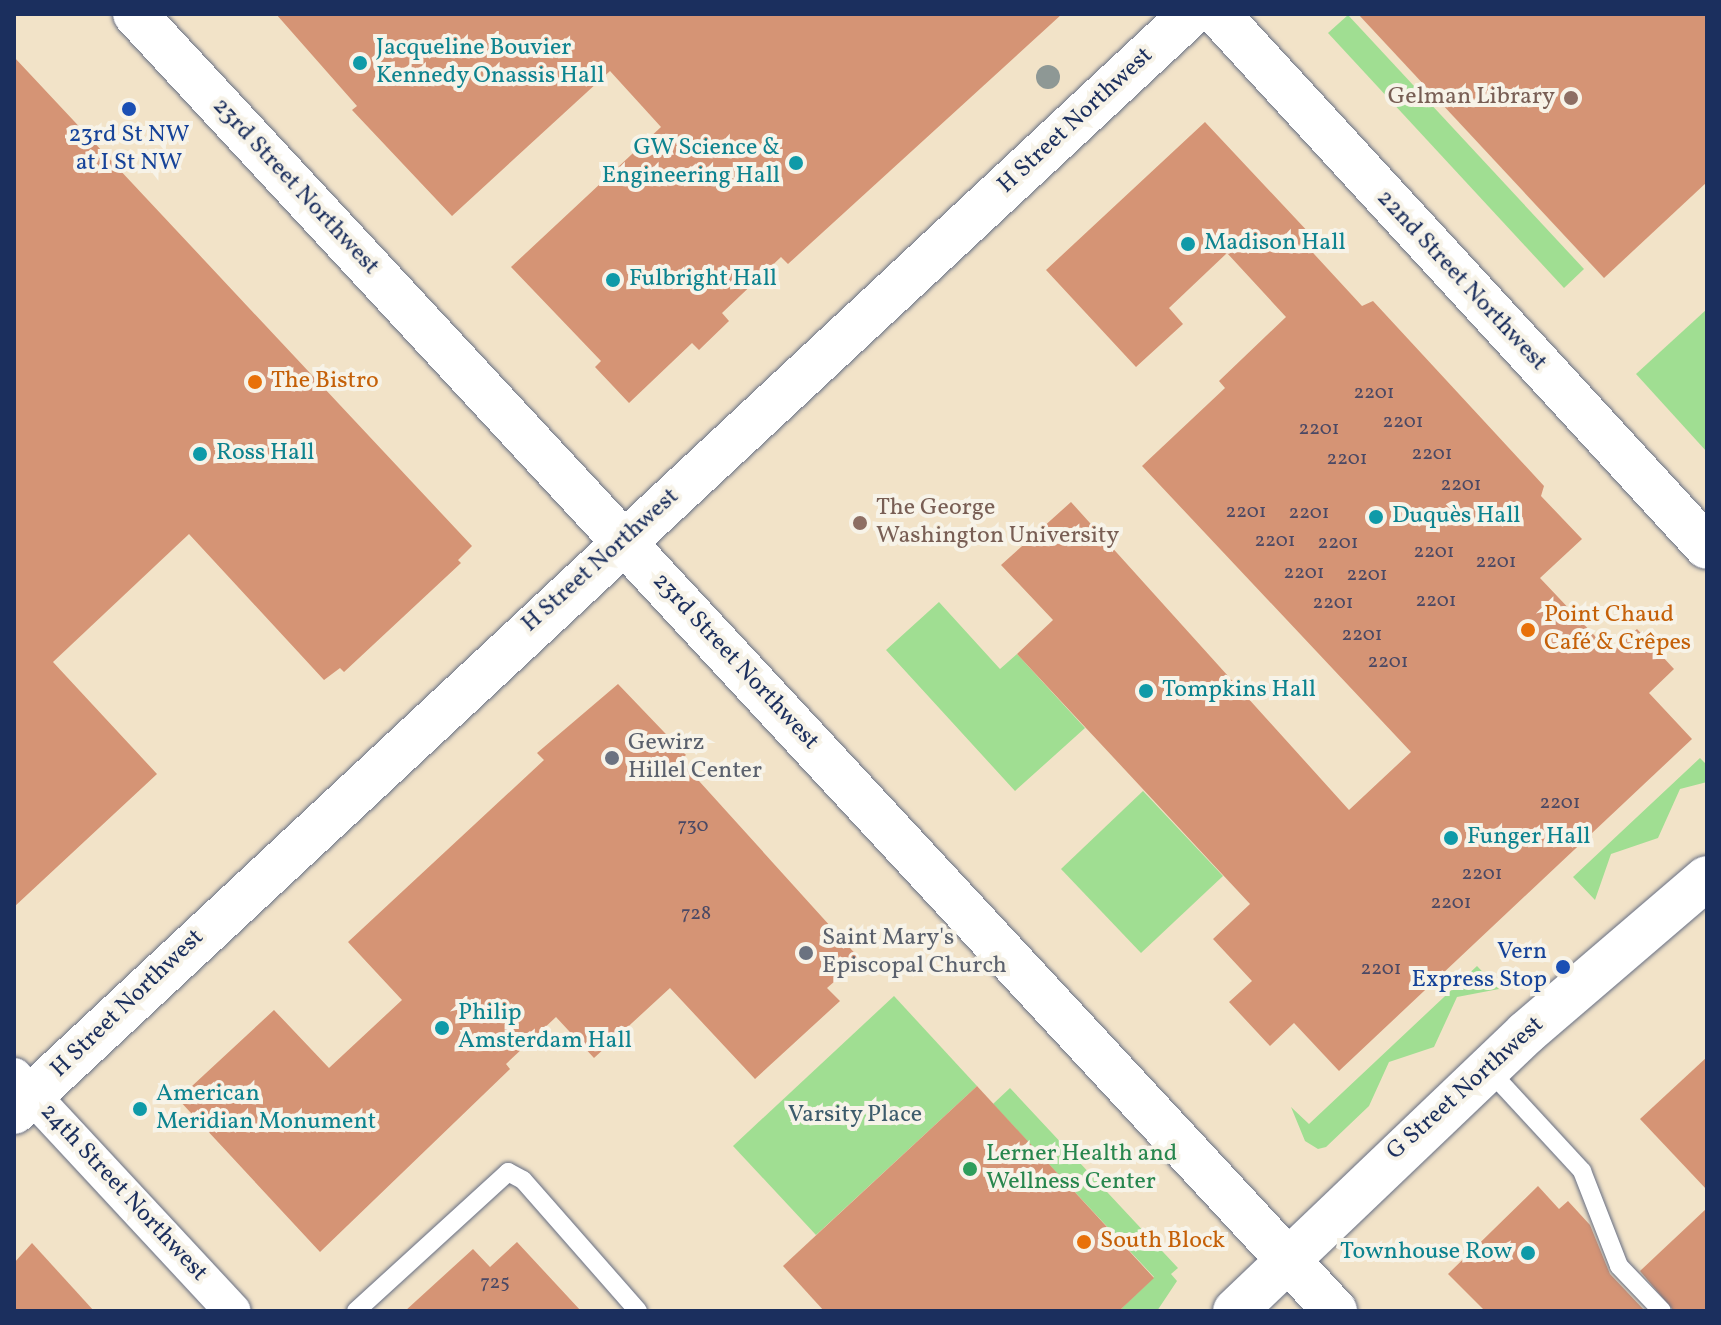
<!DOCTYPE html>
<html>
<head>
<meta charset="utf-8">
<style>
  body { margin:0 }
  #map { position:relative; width:1721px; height:1325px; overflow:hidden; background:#f2e3c8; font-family:Vollkorn,serif }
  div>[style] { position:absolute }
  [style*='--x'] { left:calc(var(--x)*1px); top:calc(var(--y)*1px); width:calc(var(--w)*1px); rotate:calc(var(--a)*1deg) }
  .green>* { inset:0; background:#a0de92 }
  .building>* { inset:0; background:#d59475 }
  .roads { filter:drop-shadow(0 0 2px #666e83) drop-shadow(0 0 2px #666e83) }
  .service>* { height:18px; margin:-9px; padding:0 9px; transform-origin:9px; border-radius:9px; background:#fff }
  .minor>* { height:36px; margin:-18px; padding:0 18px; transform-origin:18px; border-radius:18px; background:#fff }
  .tertiary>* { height:44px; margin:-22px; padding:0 22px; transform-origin:22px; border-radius:22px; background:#fff }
  .primary>* { height:44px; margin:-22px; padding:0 22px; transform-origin:22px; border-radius:22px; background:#fff }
  .trees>* { width:24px; height:24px; margin:-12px; border-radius:50%; background:#8e9895 }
  .dots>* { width:22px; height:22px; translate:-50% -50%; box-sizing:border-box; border:4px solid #f7f3e8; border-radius:50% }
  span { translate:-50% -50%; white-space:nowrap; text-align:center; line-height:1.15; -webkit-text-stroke:8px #f7f3e8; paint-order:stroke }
  .number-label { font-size:20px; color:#4a4864 }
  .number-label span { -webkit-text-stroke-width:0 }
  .culture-label { font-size:24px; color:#0d838f }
  .left { translate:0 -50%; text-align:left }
  .right { translate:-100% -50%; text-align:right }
  .education-label { font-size:24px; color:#785e54 }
  .street-label { font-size:24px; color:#1b2f5e }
  .transit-label { font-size:24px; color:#164399 }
  .food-label { font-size:24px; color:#c56008 }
  .worship-label { font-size:24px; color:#5b616d }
  .park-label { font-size:24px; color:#3c5b6b }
  .leisure-label { font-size:24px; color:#27864d }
  .frame { position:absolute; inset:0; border:16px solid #1b2f5e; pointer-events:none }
</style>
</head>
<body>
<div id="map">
  <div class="green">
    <i style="clip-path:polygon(1348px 15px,1584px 269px,1564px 288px,1328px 33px)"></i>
    <i style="clip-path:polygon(1707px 309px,1707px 452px,1636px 374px)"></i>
    <i style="clip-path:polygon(939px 602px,1000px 669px,1017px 654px,1085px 728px,1015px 791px,886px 650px)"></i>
    <i style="clip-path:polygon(1700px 758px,1707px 765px,1707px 782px,1680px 789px,1658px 838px,1611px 854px,1595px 900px,1573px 877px)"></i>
    <i style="clip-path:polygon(1143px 791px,1223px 876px,1141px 953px,1061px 869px)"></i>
    <i style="clip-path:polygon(1477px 966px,1499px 989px,1457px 997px,1434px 1047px,1389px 1062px,1369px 1106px,1326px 1147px,1318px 1149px,1305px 1141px,1291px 1107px,1309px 1124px)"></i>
    <i style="clip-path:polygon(894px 996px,977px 1086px,816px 1235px,733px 1146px)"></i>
    <i style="clip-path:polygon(1010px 1088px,1178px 1268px,1171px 1274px,1177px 1281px,1157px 1311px,1119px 1311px,1154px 1277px,993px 1104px)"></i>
  </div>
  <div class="building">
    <i style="clip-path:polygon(276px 14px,1062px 14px,788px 264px,781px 257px,722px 313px,729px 321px,699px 350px,692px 343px,629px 403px,595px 367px,601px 361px,511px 267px,661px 127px,610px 71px,452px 216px,352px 110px,357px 106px)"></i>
    <i style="clip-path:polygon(1358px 14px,1707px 14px,1707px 182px,1604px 278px)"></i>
    <i style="clip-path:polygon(14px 57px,472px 546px,458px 560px,461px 563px,344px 672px,340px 668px,324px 680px,189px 534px,53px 662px,157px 774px,14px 907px)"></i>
    <i style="clip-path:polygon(1205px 122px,1311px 235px,1303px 242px,1362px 306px,1373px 301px,1544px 486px,1541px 496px,1582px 539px,1540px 578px,1611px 653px,1637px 629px,1674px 669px,1649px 693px,1692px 739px,1339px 1071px,1294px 1023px,1270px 1046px,1229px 1002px,1252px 981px,1213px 939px,1250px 904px,1017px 654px,1053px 620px,1001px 565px,1071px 502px,1349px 810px,1411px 752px,1142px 466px,1225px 388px,1219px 381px,1286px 317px,1227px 253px,1169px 308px,1183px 324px,1136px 367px,1046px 270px)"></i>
    <i style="clip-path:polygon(618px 684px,686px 755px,680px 760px,860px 959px,827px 988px,840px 1001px,755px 1079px,670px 988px,594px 1058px,556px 1017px,506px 1064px,510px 1069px,320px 1252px,178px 1099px,274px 1010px,329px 1068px,402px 1000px,348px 942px,544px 760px,537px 753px)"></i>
    <i style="clip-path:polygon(1707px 1057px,1707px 1190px,1640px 1119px)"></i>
    <i style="clip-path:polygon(977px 1086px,1154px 1278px,1119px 1311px,824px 1311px,783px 1266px)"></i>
    <i style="clip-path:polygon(1538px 1186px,1559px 1209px,1568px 1201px,1590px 1225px,1610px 1274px,1645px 1311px,1485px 1311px,1448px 1274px)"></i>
    <i style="clip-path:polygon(1707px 1208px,1707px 1311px,1674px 1311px,1640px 1271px)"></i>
    <i style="clip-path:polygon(517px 1242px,581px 1311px,405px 1311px,473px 1249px,490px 1267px)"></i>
    <i style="clip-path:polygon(32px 1243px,94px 1311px,14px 1311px,14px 1263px)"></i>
  </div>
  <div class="roads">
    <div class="service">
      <i style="--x:1488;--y:1069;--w:139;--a:47.3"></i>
      <i style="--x:1582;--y:1171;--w:102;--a:68.7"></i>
      <i style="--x:1619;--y:1266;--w:62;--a:46.3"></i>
      <i style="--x:356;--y:1311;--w:206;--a:-42.4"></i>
      <i style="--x:508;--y:1172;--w:17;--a:28"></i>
      <i style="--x:523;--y:1180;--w:174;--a:48.7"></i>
    </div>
    <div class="minor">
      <i style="--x:14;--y:1076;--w:321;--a:47.1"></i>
    </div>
    <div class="tertiary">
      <i style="--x:1218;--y:14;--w:723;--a:47.47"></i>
      <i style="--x:14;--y:1112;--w:1610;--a:-43.01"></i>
      <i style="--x:1235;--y:1311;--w:402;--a:-43.7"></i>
      <i style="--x:1526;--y:1033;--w:238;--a:-40.6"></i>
    </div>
    <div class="primary">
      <i style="--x:135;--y:14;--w:1767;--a:47.22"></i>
    </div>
  </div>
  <div class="trees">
    <i style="left:1048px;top:77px"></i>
  </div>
  <div class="dots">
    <i style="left:360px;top:63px;background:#0f9aa8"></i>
    <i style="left:1571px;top:98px;background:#8d6e63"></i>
    <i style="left:129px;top:109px;background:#1a4fb4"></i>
    <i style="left:796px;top:163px;background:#0f9aa8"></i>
    <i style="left:1188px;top:244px;background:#0f9aa8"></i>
    <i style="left:613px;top:280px;background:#0f9aa8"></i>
    <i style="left:255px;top:382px;background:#e8710a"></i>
    <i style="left:200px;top:454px;background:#0f9aa8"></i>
    <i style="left:1376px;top:517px;background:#0f9aa8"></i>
    <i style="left:860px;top:523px;background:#8d6e63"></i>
    <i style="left:1528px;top:630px;background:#e8710a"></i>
    <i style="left:1146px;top:691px;background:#0f9aa8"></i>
    <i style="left:612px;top:758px;background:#6b7280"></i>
    <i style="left:1451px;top:838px;background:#0f9aa8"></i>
    <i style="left:806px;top:953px;background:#6b7280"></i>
    <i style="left:1563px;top:967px;background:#1a4fb4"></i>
    <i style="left:442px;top:1028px;background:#0f9aa8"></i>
    <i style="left:140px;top:1109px;background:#0f9aa8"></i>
    <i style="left:970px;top:1169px;background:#2e9e5b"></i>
    <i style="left:1084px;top:1242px;background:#e8710a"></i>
    <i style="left:1528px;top:1253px;background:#0f9aa8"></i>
  </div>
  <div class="number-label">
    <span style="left:1374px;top:393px">2201</span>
    <span style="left:1403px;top:422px">2201</span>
    <span style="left:1319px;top:429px">2201</span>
    <span style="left:1432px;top:454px">2201</span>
    <span style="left:1347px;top:459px">2201</span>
    <span style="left:1461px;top:485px">2201</span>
    <span style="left:1246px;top:512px">2201</span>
    <span style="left:1309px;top:513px">2201</span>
    <span style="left:1275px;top:541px">2201</span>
    <span style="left:1338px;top:543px">2201</span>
    <span style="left:1434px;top:552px">2201</span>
    <span style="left:1496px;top:562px">2201</span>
    <span style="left:1304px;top:573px">2201</span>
    <span style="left:1367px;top:575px">2201</span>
    <span style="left:1436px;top:601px">2201</span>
    <span style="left:1333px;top:603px">2201</span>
    <span style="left:1362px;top:635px">2201</span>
    <span style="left:1388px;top:662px">2201</span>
    <span style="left:1560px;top:803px">2201</span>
    <span style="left:693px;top:826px">730</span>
    <span style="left:1482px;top:874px">2201</span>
    <span style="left:1451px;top:903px">2201</span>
    <span style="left:696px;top:914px">728</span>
    <span style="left:1381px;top:969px">2201</span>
    <span style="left:495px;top:1283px">725</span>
  </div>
  <div class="culture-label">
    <span class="left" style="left:376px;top:63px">Jacqueline Bouvier<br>Kennedy Onassis Hall</span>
    <span class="right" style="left:780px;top:163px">GW Science &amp;<br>Engineering Hall</span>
    <span class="left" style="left:1204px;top:244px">Madison Hall</span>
    <span class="left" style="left:629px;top:280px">Fulbright Hall</span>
    <span class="left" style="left:216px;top:454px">Ross Hall</span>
    <span class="left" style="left:1392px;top:517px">Duquès Hall</span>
    <span class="left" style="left:1162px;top:691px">Tompkins Hall</span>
    <span class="left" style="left:1467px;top:838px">Funger Hall</span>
    <span class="left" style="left:458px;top:1028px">Philip<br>Amsterdam Hall</span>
    <span class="left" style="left:156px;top:1109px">American<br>Meridian Monument</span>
    <span class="right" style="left:1512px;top:1253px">Townhouse Row</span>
  </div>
  <div class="education-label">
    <span class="right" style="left:1555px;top:98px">Gelman Library</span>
    <span class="left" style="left:876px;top:523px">The George<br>Washington University</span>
  </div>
  <div class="street-label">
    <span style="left:1076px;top:121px;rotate:-43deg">H Street Northwest</span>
    <span style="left:295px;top:187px;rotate:47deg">23rd Street Northwest</span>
    <span style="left:1461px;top:281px;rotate:47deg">22nd Street Northwest</span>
    <span style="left:601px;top:561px;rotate:-42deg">H Street Northwest</span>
    <span style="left:735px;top:662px;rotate:47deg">23rd Street Northwest</span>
    <span style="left:128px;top:1004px;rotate:-44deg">H Street Northwest</span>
    <span style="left:1466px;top:1089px;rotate:-42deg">G Street Northwest</span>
    <span style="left:123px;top:1193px;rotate:47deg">24th Street Northwest</span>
  </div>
  <div class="transit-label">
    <span style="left:129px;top:150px">23rd St NW<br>at I St NW</span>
    <span class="right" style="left:1547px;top:967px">Vern<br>Express Stop</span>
  </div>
  <div class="food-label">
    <span class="left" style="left:271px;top:382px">The Bistro</span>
    <span class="left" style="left:1544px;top:630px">Point Chaud<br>Café &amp; Crêpes</span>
    <span class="left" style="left:1100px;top:1242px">South Block</span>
  </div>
  <div class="worship-label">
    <span class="left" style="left:628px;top:758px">Gewirz<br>Hillel Center</span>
    <span class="left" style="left:822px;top:953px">Saint Mary's<br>Episcopal Church</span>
  </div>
  <div class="park-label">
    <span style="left:855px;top:1116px">Varsity Place</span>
  </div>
  <div class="leisure-label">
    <span class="left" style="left:986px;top:1169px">Lerner Health and<br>Wellness Center</span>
  </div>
  <div class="frame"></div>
</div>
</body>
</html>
